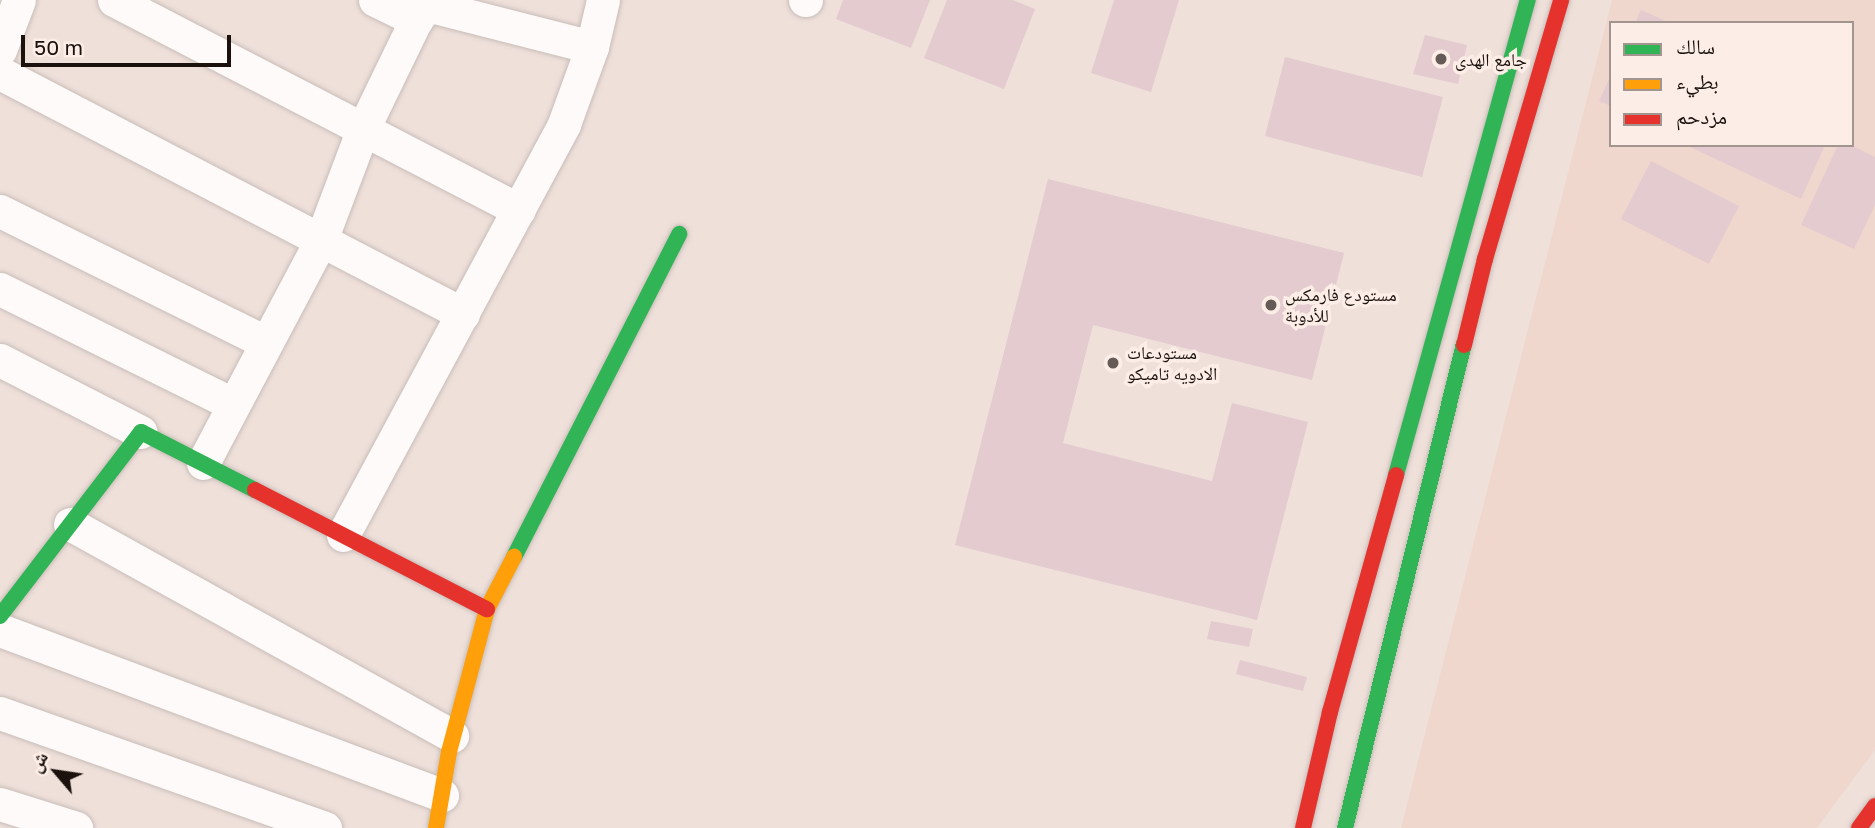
<!DOCTYPE html>
<html>
<head>
<meta charset="utf-8">
<style>
  body { margin:0 }
  #map { position:relative; width:1875px; height:828px; overflow:hidden; background:#efe0da; font-family:"Golos Text","Noto Naskh Arabic",sans-serif }
  div>[style] { position:absolute }
  [style*='--x'] { left:calc(var(--x)*1px); top:calc(var(--y)*1px); width:calc(var(--w)*1px); rotate:calc(var(--a)*1deg) }
  .built>* { inset:0; background:#f0d7cd }
  .building>* { inset:0; background:#e3cbcf }
  .roads { filter:drop-shadow(0 0 2px #c9bdb9) drop-shadow(0 0 2px #c9bdb9) }
  .street>* { height:33px; margin:-16.5px; padding:0 16.5px; transform-origin:16.5px; border-radius:16.5px; background:#fdfaf9 }
  .fast>* { height:16px; margin:-8px; padding:0 8px; transform-origin:8px; border-radius:8px; background:#30b455 }
  .slow>* { height:16px; margin:-8px; padding:0 8px; transform-origin:8px; border-radius:8px; background:#ff9f0a }
  .jam>* { height:16px; margin:-8px; padding:0 8px; transform-origin:8px; border-radius:8px; background:#e5322d }
  .dots>* { width:19px; height:19px; translate:-50% -50%; box-sizing:border-box; border:4px solid #fcede6; border-radius:50% }
  span { translate:-50% -50%; white-space:nowrap; text-align:center; line-height:1.15; -webkit-text-stroke:7px #fcede6; paint-order:stroke }
  .poi-label { font-size:18px; color:#1b120e }
  .left { translate:0 -50%; text-align:left }
  .legend { position:absolute; left:1609px; top:21px; width:245px; height:126px; box-sizing:border-box; background:#fcede6; border:2px solid #a29590; margin:0; padding:9px 12px; list-style:none; font-size:21px; color:#1b120e }
  .legend li { display:flex; align-items:center; gap:14px; height:35px }
  .legend b { width:35px; border:2px solid #a29590 }
  .north { position:absolute; left:21px; top:737px; width:70px; height:70px; -webkit-text-stroke:5px #fcede6; paint-order:stroke; rotate:299deg; font-size:19px; font-weight:700; line-height:28px; text-align:center; color:#1b120e }
  .north::after { content:''; display:block; margin:auto; width:24px; height:32px; background:#1b120e; clip-path:polygon(50% 0,100% 100%,50% 72%,0 100%) }
  .scale { position:absolute; left:21px; top:35px; width:210px; height:32px; box-sizing:border-box; border:4px solid #1b120e; border-top:0; padding-left:9px; font-size:21px; line-height:24px; white-space:nowrap; color:#1b120e; -webkit-text-stroke:5px #fcede6; paint-order:stroke }
</style>
</head>
<body>
<div id="map">
  <div class="built">
    <i style="clip-path:polygon(evenodd,1612px 0,1875px 0,1875px 750px,1817px 828px,1401px 828px,1612px 0,1611px 23px,1852px 23px,1852px 145px,1611px 145px,1611px 23px)"></i>
  </div>
  <div class="building">
    <i style="clip-path:polygon(843px 0,930px 0,911px 48px,836px 19px)"></i>
    <i style="clip-path:polygon(947px 0,1013px 0,1035px 9px,1004px 89px,924px 58px)"></i>
    <i style="clip-path:polygon(1114px 0,1179px 0,1151px 92px,1091px 73px)"></i>
    <i style="clip-path:polygon(1641px 10px,1670px 23px,1635px 23px)"></i>
    <i style="clip-path:polygon(1425px 35px,1467px 45px,1458px 84px,1413px 74px)"></i>
    <i style="clip-path:polygon(1285px 57px,1443px 97px,1422px 177px,1265px 136px)"></i>
    <i style="clip-path:polygon(1611px 75px,1611px 106px,1599px 101px)"></i>
    <i style="clip-path:polygon(1686px 145px,1825px 145px,1801px 199px)"></i>
    <i style="clip-path:polygon(1838px 145px,1851px 145px,1875px 157px,1875px 205px,1854px 249px,1801px 225px)"></i>
    <i style="clip-path:polygon(1651px 161px,1739px 206px,1709px 264px,1621px 219px)"></i>
    <i style="clip-path:polygon(1048px 179px,1344px 253px,1312px 380px,1093px 325px,1063px 443px,1212px 481px,1232px 403px,1308px 422px,1257px 620px,955px 545px)"></i>
    <i style="clip-path:polygon(1211px 621px,1253px 629px,1249px 647px,1207px 639px)"></i>
    <i style="clip-path:polygon(1240px 660px,1307px 677px,1303px 691px,1236px 674px)"></i>
  </div>
  <div class="roads">
    <div class="street">
      <i style="--x:114;--y:0;--w:456;--a:27.4"></i>
      <i style="--x:375;--y:0;--w:46;--a:26"></i>
      <i style="--x:416;--y:20;--w:19;--a:-54"></i>
      <i style="--x:427;--y:5;--w:170;--a:14.3"></i>
      <i style="--x:805;--y:0;--w:1;--a:0"></i>
      <i style="--x:0;--y:50;--w:53;--a:-69.2"></i>
      <i style="--x:0;--y:73;--w:522;--a:27.5"></i>
      <i style="--x:0;--y:211;--w:296;--a:26.3"></i>
      <i style="--x:0;--y:289;--w:260;--a:26.3"></i>
      <i style="--x:0;--y:360;--w:158;--a:27.1"></i>
      <i style="--x:203;--y:463;--w:252;--a:-62.1"></i>
      <i style="--x:321;--y:240;--w:119;--a:-69.3"></i>
      <i style="--x:363;--y:129;--w:121;--a:-64.1"></i>
      <i style="--x:70;--y:524;--w:437;--a:29"></i>
      <i style="--x:343;--y:535;--w:467;--a:-61.7"></i>
      <i style="--x:564;--y:124;--w:82;--a:-70"></i>
      <i style="--x:592;--y:47;--w:48;--a:-76.8"></i>
      <i style="--x:0;--y:630;--w:472;--a:20.5"></i>
      <i style="--x:0;--y:713;--w:345;--a:19.5"></i>
      <i style="--x:0;--y:804;--w:80;--a:17.5"></i>
    </div>
    <div class="fast">
      <i style="--x:1396;--y:475;--w:493;--a:-74.5"></i>
      <i style="--x:514;--y:557;--w:363;--a:-62.9"></i>
      <i style="--x:0;--y:616;--w:232;--a:-52.5"></i>
      <i style="--x:141;--y:432;--w:128;--a:27"></i>
      <i style="--x:1345;--y:828;--w:497;--a:-76.2"></i>
    </div>
    <div class="slow">
      <i style="--x:436;--y:828;--w:77;--a:-80.3"></i>
      <i style="--x:449;--y:752;--w:148;--a:-75.1"></i>
      <i style="--x:487;--y:609;--w:59;--a:-62.6"></i>
    </div>
    <div class="jam">
      <i style="--x:1464;--y:345;--w:89;--a:-76.3"></i>
      <i style="--x:1485;--y:259;--w:270;--a:-73.6"></i>
      <i style="--x:255;--y:490;--w:261;--a:27.2"></i>
      <i style="--x:1303;--y:828;--w:119;--a:-76.9"></i>
      <i style="--x:1330;--y:712;--w:246;--a:-74.4"></i>
      <i style="--x:1859;--y:828;--w:27;--a:-54"></i>
    </div>
  </div>
  <div class="dots">
    <i style="left:1441px;top:59px;background:#655a55"></i>
    <i style="left:1271px;top:305px;background:#655a55"></i>
    <i style="left:1113px;top:363px;background:#655a55"></i>
  </div>
  <div class="poi-label">
    <span class="left" style="left:1455px;top:59px">جامع الهدى</span>
    <span class="left" style="left:1285px;top:305px">مستودع فارمكس<br>للأدوبة</span>
    <span class="left" style="left:1127px;top:363px">مستودعات<br>الادويه تاميكو</span>
  </div>
  <ul class="legend">
  <li><b style="height:9px;background:#30b455"></b>سالك</li>
  <li><b style="height:9px;background:#ff9f0a"></b>بطيء</li>
  <li><b style="height:9px;background:#e5322d"></b>مزدحم</li>
  </ul>
  <div class="north">ش</div>
  <div class="scale">50 m</div>
</div>
</body>
</html>
